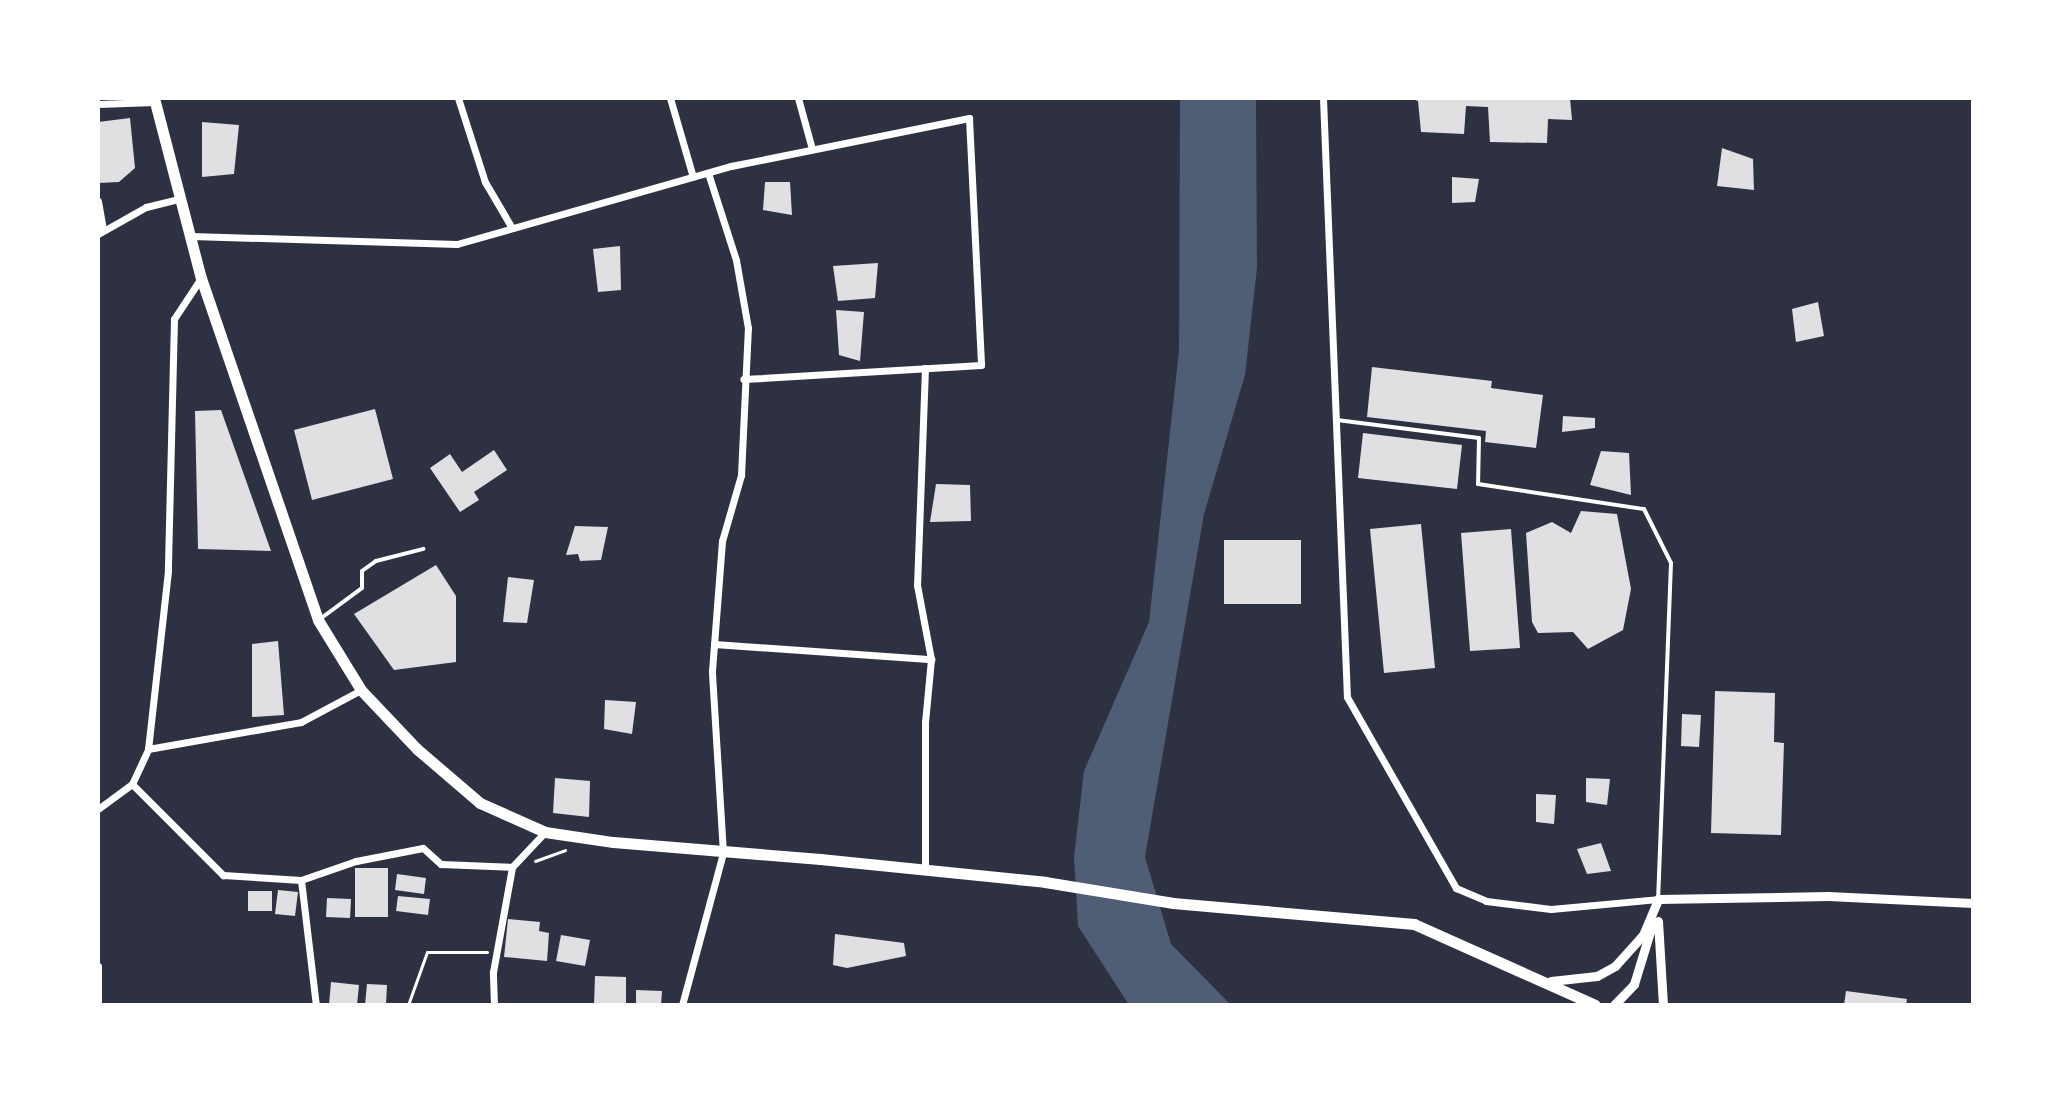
<!DOCTYPE html>
<html>
<head>
<meta charset="utf-8">
<style>
  body { margin:0 }
  #map { position:relative; width:2071px; height:1103px; overflow:hidden; background:#2d3142; font-family:"Work Sans",sans-serif }
  div>[style] { position:absolute }
  [style*='--x'] { left:calc(var(--x)*1px); top:calc(var(--y)*1px); width:calc(var(--w)*1px); rotate:calc(var(--a)*1deg) }
  .water>* { inset:0; background:#4f5d75 }
  .building>* { inset:0; background:#e0e0e3 }
  .path>* { height:3px; margin:-1.5px; padding:0 1.5px; transform-origin:1.5px; border-radius:1.5px; background:#fff }
  .service>* { height:4px; margin:-2px; padding:0 2px; transform-origin:2px; border-radius:2px; background:#fff }
  .minor>* { height:7px; margin:-3.5px; padding:0 3.5px; transform-origin:3.5px; border-radius:3.5px; background:#fff }
  .tertiary>* { height:9px; margin:-4.5px; padding:0 4.5px; transform-origin:4.5px; border-radius:4.5px; background:#fff }
  .primary>* { height:11px; margin:-5.5px; padding:0 5.5px; transform-origin:5.5px; border-radius:5.5px; background:#fff }
  span { translate:-50% -50%; white-space:nowrap; text-align:center; line-height:1.15; -webkit-text-stroke:6px #fff; paint-order:stroke }
  .frame { position:absolute; inset:0; border:100px solid #fff; pointer-events:none }
</style>
</head>
<body>
<div id="map">
  <div class="water">
    <i style="clip-path:polygon(1180px 98px,1256px 98px,1257px 268px,1245px 375px,1204px 514px,1145px 857px,1171px 944px,1231px 1005px,1129px 1005px,1078px 926px,1074px 857px,1084px 771px,1149px 622px,1179px 351px)"></i>
  </div>
  <div class="building">
    <i style="clip-path:polygon(1410px 98px,1570px 98px,1572px 120px,1548px 119px,1547px 143px,1490px 142px,1488px 107px,1466px 106px,1464px 134px,1421px 132px,1418px 101px)"></i>
    <i style="clip-path:polygon(130px 118px,135px 168px,119px 182px,98px 183px,98px 122px)"></i>
    <i style="clip-path:polygon(202px 122px,239px 125px,234px 174px,202px 177px)"></i>
    <i style="clip-path:polygon(1722px 148px,1753px 159px,1754px 190px,1717px 186px)"></i>
    <i style="clip-path:polygon(1452px 177px,1479px 179px,1475px 202px,1452px 203px)"></i>
    <i style="clip-path:polygon(765px 182px,790px 182px,792px 215px,763px 210px)"></i>
    <i style="clip-path:polygon(620px 246px,621px 290px,598px 292px,593px 249px)"></i>
    <i style="clip-path:polygon(878px 263px,875px 298px,838px 301px,833px 266px)"></i>
    <i style="clip-path:polygon(1818px 302px,1824px 336px,1796px 342px,1792px 309px)"></i>
    <i style="clip-path:polygon(836px 310px,864px 312px,860px 361px,839px 355px)"></i>
    <i style="clip-path:polygon(1372px 367px,1492px 381px,1491px 388px,1543px 395px,1536px 448px,1485px 442px,1486px 431px,1367px 417px)"></i>
    <i style="clip-path:polygon(375px 409px,393px 479px,312px 500px,294px 430px)"></i>
    <i style="clip-path:polygon(221px 410px,271px 551px,198px 549px,195px 411px)"></i>
    <i style="clip-path:polygon(1563px 416px,1595px 418px,1595px 428px,1562px 432px)"></i>
    <i style="clip-path:polygon(1363px 433px,1462px 445px,1457px 489px,1358px 478px)"></i>
    <i style="clip-path:polygon(494px 450px,507px 470px,474px 492px,479px 500px,460px 512px,430px 468px,450px 454px,462px 472px)"></i>
    <i style="clip-path:polygon(1601px 451px,1629px 453px,1631px 495px,1590px 485px)"></i>
    <i style="clip-path:polygon(936px 484px,970px 485px,971px 521px,930px 522px)"></i>
    <i style="clip-path:polygon(1581px 511px,1617px 514px,1631px 589px,1623px 630px,1588px 649px,1573px 632px,1538px 633px,1532px 622px,1526px 533px,1552px 522px,1571px 533px)"></i>
    <i style="clip-path:polygon(1421px 524px,1435px 668px,1384px 673px,1370px 529px)"></i>
    <i style="clip-path:polygon(575px 526px,608px 527px,601px 560px,580px 561px,578px 554px,566px 555px)"></i>
    <i style="clip-path:polygon(1511px 529px,1520px 648px,1470px 651px,1461px 533px)"></i>
    <i style="clip-path:polygon(1224px 540px,1301px 540px,1301px 604px,1224px 604px)"></i>
    <i style="clip-path:polygon(436px 565px,456px 596px,456px 662px,394px 670px,354px 614px)"></i>
    <i style="clip-path:polygon(508px 577px,534px 580px,527px 623px,503px 622px)"></i>
    <i style="clip-path:polygon(278px 641px,284px 715px,252px 717px,252px 644px)"></i>
    <i style="clip-path:polygon(1715px 691px,1775px 693px,1774px 742px,1784px 743px,1781px 835px,1711px 833px)"></i>
    <i style="clip-path:polygon(605px 700px,636px 702px,632px 734px,604px 729px)"></i>
    <i style="clip-path:polygon(1682px 714px,1701px 715px,1699px 747px,1681px 746px)"></i>
    <i style="clip-path:polygon(555px 778px,590px 781px,589px 817px,553px 813px)"></i>
    <i style="clip-path:polygon(1586px 778px,1610px 779px,1607px 805px,1586px 802px)"></i>
    <i style="clip-path:polygon(1536px 794px,1556px 795px,1554px 824px,1536px 822px)"></i>
    <i style="clip-path:polygon(1601px 843px,1611px 871px,1587px 874px,1577px 849px)"></i>
    <i style="clip-path:polygon(355px 868px,388px 868px,388px 917px,355px 917px)"></i>
    <i style="clip-path:polygon(397px 874px,426px 878px,424px 894px,395px 890px)"></i>
    <i style="clip-path:polygon(278px 890px,298px 892px,295px 916px,275px 914px)"></i>
    <i style="clip-path:polygon(248px 891px,272px 891px,272px 911px,248px 911px)"></i>
    <i style="clip-path:polygon(398px 896px,430px 899px,428px 915px,396px 911px)"></i>
    <i style="clip-path:polygon(327px 898px,351px 899px,350px 918px,326px 917px)"></i>
    <i style="clip-path:polygon(508px 919px,540px 922px,539px 931px,549px 933px,547px 961px,504px 957px)"></i>
    <i style="clip-path:polygon(835px 934px,904px 943px,906px 956px,847px 968px,833px 965px)"></i>
    <i style="clip-path:polygon(561px 935px,590px 940px,585px 966px,556px 961px)"></i>
    <i style="clip-path:polygon(595px 976px,626px 977px,626px 1005px,594px 1005px)"></i>
    <i style="clip-path:polygon(331px 982px,359px 985px,357px 1005px,329px 1005px)"></i>
    <i style="clip-path:polygon(367px 984px,387px 985px,386px 1005px,365px 1005px)"></i>
    <i style="clip-path:polygon(636px 990px,662px 991px,661px 1005px,636px 1005px)"></i>
    <i style="clip-path:polygon(1846px 991px,1907px 999px,1906px 1005px,1844px 1005px)"></i>
  </div>
  <div class="path">
    <i style="--x:535;--y:861;--w:32;--a:-20"></i>
    <i style="--x:408;--y:1005;--w:56;--a:-70.3"></i>
    <i style="--x:427;--y:952;--w:60;--a:0"></i>
  </div>
  <div class="service">
    <i style="--x:1337;--y:420;--w:143;--a:7.2"></i>
    <i style="--x:1479;--y:438;--w:46;--a:91.2"></i>
    <i style="--x:1478;--y:484;--w:168;--a:8.6"></i>
    <i style="--x:1644;--y:509;--w:60;--a:63.4"></i>
    <i style="--x:1671;--y:563;--w:333;--a:92.2"></i>
    <i style="--x:320;--y:619;--w:52;--a:-36.4"></i>
    <i style="--x:362;--y:588;--w:17;--a:-90"></i>
    <i style="--x:362;--y:571;--w:17;--a:-36"></i>
    <i style="--x:376;--y:561;--w:49;--a:-14.3"></i>
  </div>
  <div class="minor">
    <i style="--x:458;--y:98;--w:88;--a:72.2"></i>
    <i style="--x:485;--y:182;--w:53;--a:59.6"></i>
    <i style="--x:670;--y:98;--w:82;--a:73.8"></i>
    <i style="--x:798;--y:98;--w:53;--a:74.6"></i>
    <i style="--x:1323;--y:98;--w:599;--a:87.71"></i>
    <i style="--x:1347;--y:697;--w:220;--a:60.3"></i>
    <i style="--x:1456;--y:888;--w:33;--a:23"></i>
    <i style="--x:1486;--y:901;--w:65;--a:7"></i>
    <i style="--x:1551;--y:909;--w:107;--a:-5.3"></i>
    <i style="--x:98;--y:104;--w:57;--a:-2"></i>
    <i style="--x:98;--y:201;--w:28;--a:80"></i>
    <i style="--x:98;--y:234;--w:55;--a:-29.4"></i>
    <i style="--x:146;--y:207;--w:36;--a:-14"></i>
    <i style="--x:191;--y:236;--w:266;--a:1.7"></i>
    <i style="--x:457;--y:244;--w:285;--a:-15.9"></i>
    <i style="--x:731;--y:166;--w:243;--a:-11.4"></i>
    <i style="--x:969;--y:118;--w:247;--a:87.2"></i>
    <i style="--x:981;--y:365;--w:238;--a:176.6"></i>
    <i style="--x:201;--y:278;--w:49;--a:123.4"></i>
    <i style="--x:174;--y:319;--w:252;--a:91.4"></i>
    <i style="--x:168;--y:571;--w:179;--a:96.4"></i>
    <i style="--x:148;--y:749;--w:155;--a:-10"></i>
    <i style="--x:301;--y:722;--w:68;--a:-28.1"></i>
    <i style="--x:925;--y:368;--w:217;--a:92.1"></i>
    <i style="--x:917;--y:585;--w:75;--a:79.3"></i>
    <i style="--x:931;--y:659;--w:63;--a:95.4"></i>
    <i style="--x:925;--y:722;--w:148;--a:90"></i>
    <i style="--x:714;--y:644;--w:218;--a:4"></i>
    <i style="--x:132;--y:784;--w:129;--a:45"></i>
    <i style="--x:223;--y:875;--w:78;--a:3.7"></i>
    <i style="--x:301;--y:880;--w:58;--a:-19.1"></i>
    <i style="--x:356;--y:861;--w:68;--a:-11"></i>
    <i style="--x:423;--y:848;--w:24;--a:42"></i>
    <i style="--x:441;--y:864;--w:71;--a:2.4"></i>
    <i style="--x:98;--y:809;--w:42;--a:-36.3"></i>
    <i style="--x:132;--y:784;--w:38;--a:-65"></i>
    <i style="--x:301;--y:880;--w:126;--a:83.2"></i>
    <i style="--x:98;--y:966;--w:36;--a:90"></i>
    <i style="--x:494;--y:1005;--w:33;--a:-92"></i>
    <i style="--x:493;--y:972;--w:107;--a:-79.7"></i>
    <i style="--x:512;--y:867;--w:48;--a:-46.7"></i>
    <i style="--x:682;--y:1005;--w:157;--a:-74.9"></i>
    <i style="--x:723;--y:853;--w:182;--a:-93.5"></i>
    <i style="--x:712;--y:671;--w:130;--a:-85.6"></i>
    <i style="--x:722;--y:541;--w:69;--a:-73.9"></i>
    <i style="--x:741;--y:475;--w:147;--a:-87.3"></i>
    <i style="--x:748;--y:328;--w:69;--a:-100"></i>
    <i style="--x:736;--y:260;--w:91;--a:-107.8"></i>
  </div>
  <div class="tertiary">
    <i style="--x:1658;--y:899;--w:170;--a:-1"></i>
    <i style="--x:1828;--y:896;--w:145;--a:2.8"></i>
    <i style="--x:1658;--y:921;--w:84;--a:86.6"></i>
    <i style="--x:1551;--y:981;--w:46;--a:-6.2"></i>
    <i style="--x:1597;--y:976;--w:21;--a:-29"></i>
    <i style="--x:1615;--y:966;--w:42;--a:-47.9"></i>
    <i style="--x:1643;--y:935;--w:39;--a:-67"></i>
    <i style="--x:1614;--y:1005;--w:29;--a:-46"></i>
    <i style="--x:1634;--y:984;--w:65;--a:-73"></i>
  </div>
  <div class="primary">
    <i style="--x:154;--y:98;--w:186;--a:75.4"></i>
    <i style="--x:201;--y:278;--w:361;--a:71.1"></i>
    <i style="--x:318;--y:620;--w:82;--a:58.4"></i>
    <i style="--x:361;--y:690;--w:81;--a:46.5"></i>
    <i style="--x:417;--y:749;--w:83;--a:40.6"></i>
    <i style="--x:480;--y:803;--w:71;--a:24"></i>
    <i style="--x:545;--y:832;--w:69;--a:8.4"></i>
    <i style="--x:613;--y:842;--w:208;--a:4.7"></i>
    <i style="--x:820;--y:859;--w:226;--a:5.8"></i>
    <i style="--x:1045;--y:882;--w:130;--a:9.3"></i>
    <i style="--x:1173;--y:903;--w:242;--a:5"></i>
    <i style="--x:1414;--y:924;--w:198;--a:24.1"></i>
  </div>
  <div class="frame"></div>
</div>
</body>
</html>
